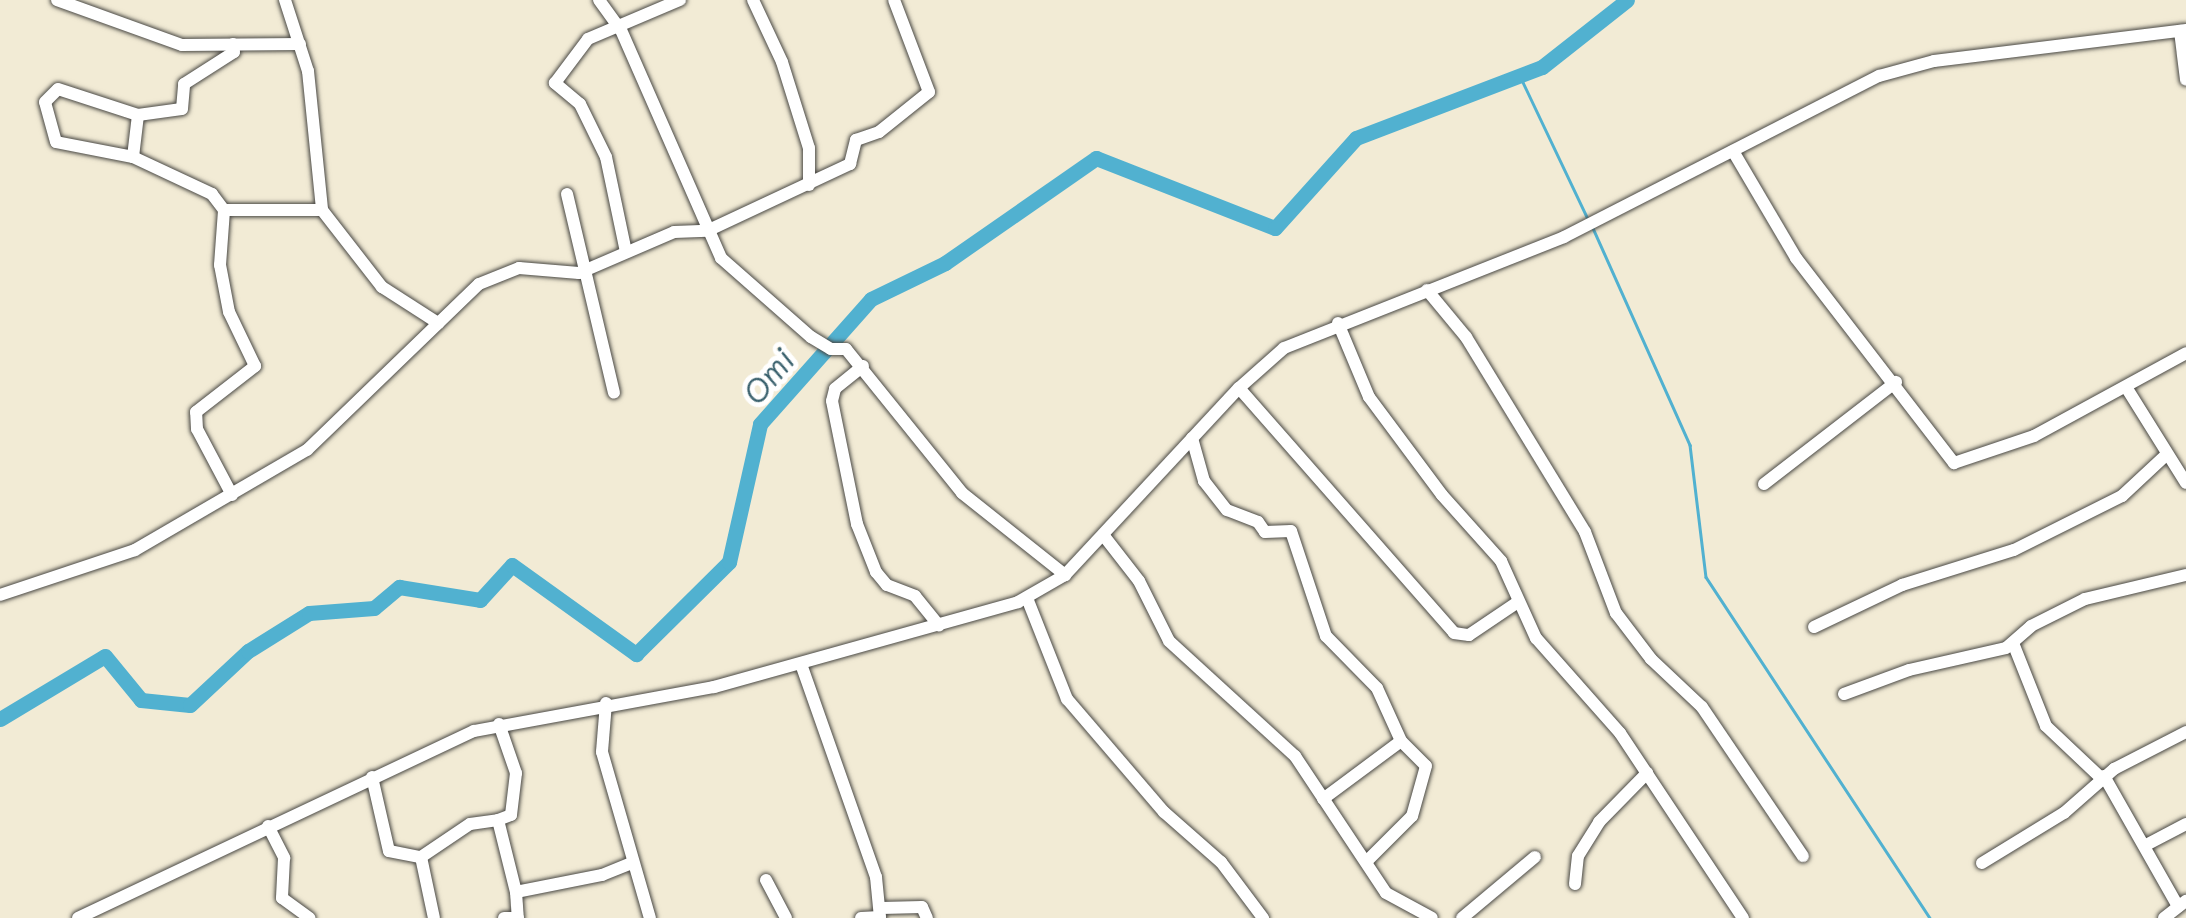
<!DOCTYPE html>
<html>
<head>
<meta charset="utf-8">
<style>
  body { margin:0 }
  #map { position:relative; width:2186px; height:918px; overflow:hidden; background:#f2ebd5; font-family:Mali,sans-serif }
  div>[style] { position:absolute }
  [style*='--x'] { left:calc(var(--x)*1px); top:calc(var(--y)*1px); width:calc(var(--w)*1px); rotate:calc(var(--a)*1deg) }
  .stream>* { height:2.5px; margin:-1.25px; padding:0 1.25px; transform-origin:1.25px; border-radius:1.25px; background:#51b1d0 }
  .river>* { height:15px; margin:-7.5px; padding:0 7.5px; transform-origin:7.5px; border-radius:7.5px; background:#51b1d0 }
  .roads { filter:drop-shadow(0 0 2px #494844) drop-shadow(0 0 2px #494844) }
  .minor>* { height:12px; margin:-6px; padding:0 6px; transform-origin:6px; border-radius:6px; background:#fff }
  span { translate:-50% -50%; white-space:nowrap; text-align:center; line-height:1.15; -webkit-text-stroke:10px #fff; paint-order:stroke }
  .water-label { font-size:32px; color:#3a616d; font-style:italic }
</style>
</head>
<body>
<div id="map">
  <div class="stream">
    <i style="--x:1521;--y:78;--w:154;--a:64.6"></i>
    <i style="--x:1593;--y:228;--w:238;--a:65.9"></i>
    <i style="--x:1690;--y:445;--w:133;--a:83.1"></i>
    <i style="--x:1706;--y:577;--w:408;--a:56.7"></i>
  </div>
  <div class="river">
    <i style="--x:0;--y:719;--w:122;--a:-31"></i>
    <i style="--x:105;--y:656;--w:57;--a:50.7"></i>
    <i style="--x:141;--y:700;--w:49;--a:5.8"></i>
    <i style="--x:190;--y:705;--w:79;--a:-43"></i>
    <i style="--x:248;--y:651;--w:72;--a:-31.9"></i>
    <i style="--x:309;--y:613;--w:65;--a:-4.4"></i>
    <i style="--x:374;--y:608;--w:33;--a:-40"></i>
    <i style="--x:399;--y:587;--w:82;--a:9.1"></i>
    <i style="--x:480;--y:600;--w:47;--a:-47.6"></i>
    <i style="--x:512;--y:565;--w:153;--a:35.7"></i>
    <i style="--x:636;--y:654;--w:131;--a:-44.7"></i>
    <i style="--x:729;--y:562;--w:141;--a:-77.3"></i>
    <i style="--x:760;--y:424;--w:167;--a:-48.4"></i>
    <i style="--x:871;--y:299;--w:82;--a:-25.9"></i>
    <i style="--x:945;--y:263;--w:184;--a:-34.8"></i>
    <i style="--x:1096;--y:158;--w:192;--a:21.4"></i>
    <i style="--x:1275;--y:228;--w:121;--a:-48"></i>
    <i style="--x:1356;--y:138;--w:199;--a:-20.9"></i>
    <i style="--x:1542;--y:67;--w:108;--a:-38.2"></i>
  </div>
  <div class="roads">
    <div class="minor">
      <i style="--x:57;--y:0;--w:133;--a:19.8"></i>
      <i style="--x:182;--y:45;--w:118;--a:-0.5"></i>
      <i style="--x:285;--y:0;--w:75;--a:72.1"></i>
      <i style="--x:308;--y:71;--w:140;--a:84.2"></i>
      <i style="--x:322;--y:210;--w:98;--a:52.1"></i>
      <i style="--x:382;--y:287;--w:67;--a:32.7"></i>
      <i style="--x:599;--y:0;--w:37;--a:54"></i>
      <i style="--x:621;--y:30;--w:249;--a:66.3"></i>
      <i style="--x:721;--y:258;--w:120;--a:41.3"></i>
      <i style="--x:811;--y:337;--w:23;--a:31"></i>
      <i style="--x:831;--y:349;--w:15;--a:0"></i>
      <i style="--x:846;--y:349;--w:185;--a:51.1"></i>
      <i style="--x:962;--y:493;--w:132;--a:38.5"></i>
      <i style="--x:753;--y:0;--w:68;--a:64.9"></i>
      <i style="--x:782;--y:62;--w:90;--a:72.6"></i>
      <i style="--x:809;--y:148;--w:37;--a:90"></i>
      <i style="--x:2180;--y:31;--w:49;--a:83"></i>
      <i style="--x:1733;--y:151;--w:124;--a:59.5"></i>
      <i style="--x:1796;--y:258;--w:259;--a:52.4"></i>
      <i style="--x:1954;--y:463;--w:84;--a:-18.6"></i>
      <i style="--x:2034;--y:436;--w:173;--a:-28.6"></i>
      <i style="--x:133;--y:157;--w:78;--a:-169"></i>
      <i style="--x:56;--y:142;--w:41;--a:-105.4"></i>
      <i style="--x:45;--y:102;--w:18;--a:-45"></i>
      <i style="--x:58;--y:89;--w:84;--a:18"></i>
      <i style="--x:567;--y:194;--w:204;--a:76.7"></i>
      <i style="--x:224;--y:210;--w:20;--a:-127"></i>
      <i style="--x:212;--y:194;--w:87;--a:-154.9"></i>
      <i style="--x:133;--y:157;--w:42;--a:-83.2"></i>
      <i style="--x:138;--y:115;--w:44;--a:-7.8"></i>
      <i style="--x:182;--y:109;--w:25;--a:-85"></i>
      <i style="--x:184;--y:84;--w:59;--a:-32.6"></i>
      <i style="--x:234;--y:52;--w:8;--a:-97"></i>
      <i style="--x:709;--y:230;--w:156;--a:-25.1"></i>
      <i style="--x:850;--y:164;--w:25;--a:-76"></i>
      <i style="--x:856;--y:140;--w:24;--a:-19"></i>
      <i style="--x:879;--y:132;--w:64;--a:-38.7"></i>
      <i style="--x:929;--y:92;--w:98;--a:-110.8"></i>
      <i style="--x:626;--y:252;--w:97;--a:-101.9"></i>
      <i style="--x:606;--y:157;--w:59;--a:-116.1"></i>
      <i style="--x:580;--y:104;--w:33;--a:-140"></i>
      <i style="--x:555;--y:83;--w:55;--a:-53.1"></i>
      <i style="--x:588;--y:39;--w:100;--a:-23"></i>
      <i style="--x:1427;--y:290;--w:61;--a:50.3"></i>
      <i style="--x:1466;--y:337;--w:228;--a:58.6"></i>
      <i style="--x:1585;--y:532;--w:87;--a:69.1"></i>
      <i style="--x:1616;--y:613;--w:58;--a:52.7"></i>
      <i style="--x:1651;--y:659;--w:70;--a:43.3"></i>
      <i style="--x:1702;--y:707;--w:180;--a:55.9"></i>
      <i style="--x:1338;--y:323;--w:80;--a:67.3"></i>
      <i style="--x:1369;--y:397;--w:122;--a:53.3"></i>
      <i style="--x:1442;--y:495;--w:89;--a:48.2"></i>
      <i style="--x:1501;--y:561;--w:85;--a:65.6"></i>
      <i style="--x:1536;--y:638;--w:127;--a:48.5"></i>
      <i style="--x:1620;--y:733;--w:222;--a:56.4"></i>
      <i style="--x:863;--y:366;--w:36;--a:141"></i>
      <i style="--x:835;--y:389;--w:12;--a:104"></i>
      <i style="--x:832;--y:401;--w:126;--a:78.5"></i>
      <i style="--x:857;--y:524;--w:52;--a:68.4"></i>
      <i style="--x:876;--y:572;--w:17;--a:50"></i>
      <i style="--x:887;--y:585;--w:30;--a:21"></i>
      <i style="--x:915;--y:596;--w:38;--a:51"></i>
      <i style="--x:2126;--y:387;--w:113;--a:58"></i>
      <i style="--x:1239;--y:388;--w:326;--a:48.7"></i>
      <i style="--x:1454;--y:633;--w:15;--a:8"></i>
      <i style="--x:1469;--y:635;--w:59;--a:-34"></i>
      <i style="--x:1192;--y:438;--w:45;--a:74.4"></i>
      <i style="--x:1204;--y:481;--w:37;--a:52"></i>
      <i style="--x:1227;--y:510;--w:33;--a:21"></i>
      <i style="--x:1258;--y:522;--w:12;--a:55"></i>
      <i style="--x:1265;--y:532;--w:26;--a:-2"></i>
      <i style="--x:1291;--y:531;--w:111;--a:71.6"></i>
      <i style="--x:1326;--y:636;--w:73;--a:45.6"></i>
      <i style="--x:1377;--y:688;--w:58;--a:65.6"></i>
      <i style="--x:1401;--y:741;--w:35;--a:45"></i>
      <i style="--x:1426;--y:766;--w:52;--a:105.6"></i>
      <i style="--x:1412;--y:816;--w:64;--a:135"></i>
      <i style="--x:1764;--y:484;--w:167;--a:-37.7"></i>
      <i style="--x:232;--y:495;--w:75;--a:-117.9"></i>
      <i style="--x:197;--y:429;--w:17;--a:-93"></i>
      <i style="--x:196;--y:412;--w:75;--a:-37.9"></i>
      <i style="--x:255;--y:366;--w:60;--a:-115.7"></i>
      <i style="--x:229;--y:312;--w:48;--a:-100.8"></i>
      <i style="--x:220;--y:265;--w:55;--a:-85.8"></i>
      <i style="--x:224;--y:210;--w:98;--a:0"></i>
      <i style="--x:1104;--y:536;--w:57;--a:52.1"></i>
      <i style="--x:1139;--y:581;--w:67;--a:63.4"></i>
      <i style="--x:1169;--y:641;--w:171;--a:42.4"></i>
      <i style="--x:1295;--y:756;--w:164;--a:56.4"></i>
      <i style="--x:1386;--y:893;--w:52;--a:28.5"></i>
      <i style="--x:0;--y:595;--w:142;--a:-18.4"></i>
      <i style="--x:135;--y:550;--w:199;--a:-30.2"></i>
      <i style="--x:307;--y:450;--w:239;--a:-44"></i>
      <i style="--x:479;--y:284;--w:43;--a:-21.8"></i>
      <i style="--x:519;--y:268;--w:60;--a:4.8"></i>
      <i style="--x:579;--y:273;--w:103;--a:-23.3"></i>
      <i style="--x:674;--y:232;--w:33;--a:-2"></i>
      <i style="--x:1027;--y:598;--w:109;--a:68.4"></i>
      <i style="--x:1067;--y:699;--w:149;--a:49.4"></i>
      <i style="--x:1164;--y:812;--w:76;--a:41.3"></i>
      <i style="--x:1221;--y:862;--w:70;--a:53.1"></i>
      <i style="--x:1814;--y:627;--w:98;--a:-25.5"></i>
      <i style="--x:1902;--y:585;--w:117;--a:-17.4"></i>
      <i style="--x:2014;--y:550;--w:121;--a:-26.6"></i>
      <i style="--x:2122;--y:496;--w:60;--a:-43"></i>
      <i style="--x:2013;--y:643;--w:89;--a:68.3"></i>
      <i style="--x:2046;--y:726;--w:76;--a:43.4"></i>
      <i style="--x:801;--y:664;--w:226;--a:70.6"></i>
      <i style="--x:876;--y:877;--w:41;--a:84.4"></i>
      <i style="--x:1844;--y:694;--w:69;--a:-20.3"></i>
      <i style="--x:1909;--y:670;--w:99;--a:-12.8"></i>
      <i style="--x:2006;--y:648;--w:33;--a:-41"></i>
      <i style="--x:2031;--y:626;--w:60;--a:-26.6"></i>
      <i style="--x:2085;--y:599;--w:104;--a:-13.4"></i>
      <i style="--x:606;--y:703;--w:49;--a:94.7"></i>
      <i style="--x:602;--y:752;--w:173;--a:73.9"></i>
      <i style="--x:499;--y:724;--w:52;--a:70.9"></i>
      <i style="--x:516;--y:773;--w:42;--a:96.8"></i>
      <i style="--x:511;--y:815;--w:14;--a:159"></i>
      <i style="--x:498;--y:820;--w:74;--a:76"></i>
      <i style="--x:516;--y:892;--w:26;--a:86"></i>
      <i style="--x:518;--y:918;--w:14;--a:180"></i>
      <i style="--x:2104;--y:776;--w:150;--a:60.4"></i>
      <i style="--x:372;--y:777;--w:76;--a:77.1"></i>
      <i style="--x:389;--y:851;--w:33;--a:11"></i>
      <i style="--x:421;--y:857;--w:62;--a:78"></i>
      <i style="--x:1323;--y:799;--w:97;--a:-36.6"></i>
      <i style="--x:268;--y:826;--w:36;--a:63"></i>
      <i style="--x:284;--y:858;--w:40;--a:92.9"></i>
      <i style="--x:282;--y:898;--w:34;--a:36"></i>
      <i style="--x:2146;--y:845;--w:45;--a:-27.7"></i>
      <i style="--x:421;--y:857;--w:59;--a:-34"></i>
      <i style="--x:470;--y:824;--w:28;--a:-8"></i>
      <i style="--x:1982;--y:863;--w:96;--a:-31.4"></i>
      <i style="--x:2064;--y:813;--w:67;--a:-41.3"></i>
      <i style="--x:2114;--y:769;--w:81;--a:-27.2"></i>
      <i style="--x:766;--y:880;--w:43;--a:62.2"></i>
      <i style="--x:1575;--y:884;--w:28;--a:-84"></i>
      <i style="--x:1578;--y:856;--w:40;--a:-58"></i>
      <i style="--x:1599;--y:822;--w:69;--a:-45.6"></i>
      <i style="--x:516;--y:892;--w:88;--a:-11.2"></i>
      <i style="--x:602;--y:875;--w:31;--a:-22"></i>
      <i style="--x:881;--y:908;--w:41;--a:-1.4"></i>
      <i style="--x:922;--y:907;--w:12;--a:66"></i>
      <i style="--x:78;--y:918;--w:438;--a:-25.3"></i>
      <i style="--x:474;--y:731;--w:244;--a:-10.4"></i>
      <i style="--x:714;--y:687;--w:316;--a:-15.6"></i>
      <i style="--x:1018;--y:602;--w:54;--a:-29.9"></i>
      <i style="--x:1065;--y:575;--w:255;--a:-47.1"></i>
      <i style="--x:1239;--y:388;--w:60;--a:-41.6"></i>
      <i style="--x:1284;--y:348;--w:301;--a:-21.6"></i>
      <i style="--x:1564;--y:237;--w:354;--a:-27.1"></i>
      <i style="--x:1879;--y:76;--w:57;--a:-15.3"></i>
      <i style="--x:1934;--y:61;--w:254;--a:-7"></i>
      <i style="--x:861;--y:918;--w:19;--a:-3"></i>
      <i style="--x:1462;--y:918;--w:95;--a:-39.9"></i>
      <i style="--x:2164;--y:918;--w:28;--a:-38"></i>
    </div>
  </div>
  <div class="water-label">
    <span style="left:768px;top:376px;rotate:-50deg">Omi</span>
  </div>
</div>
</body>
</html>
